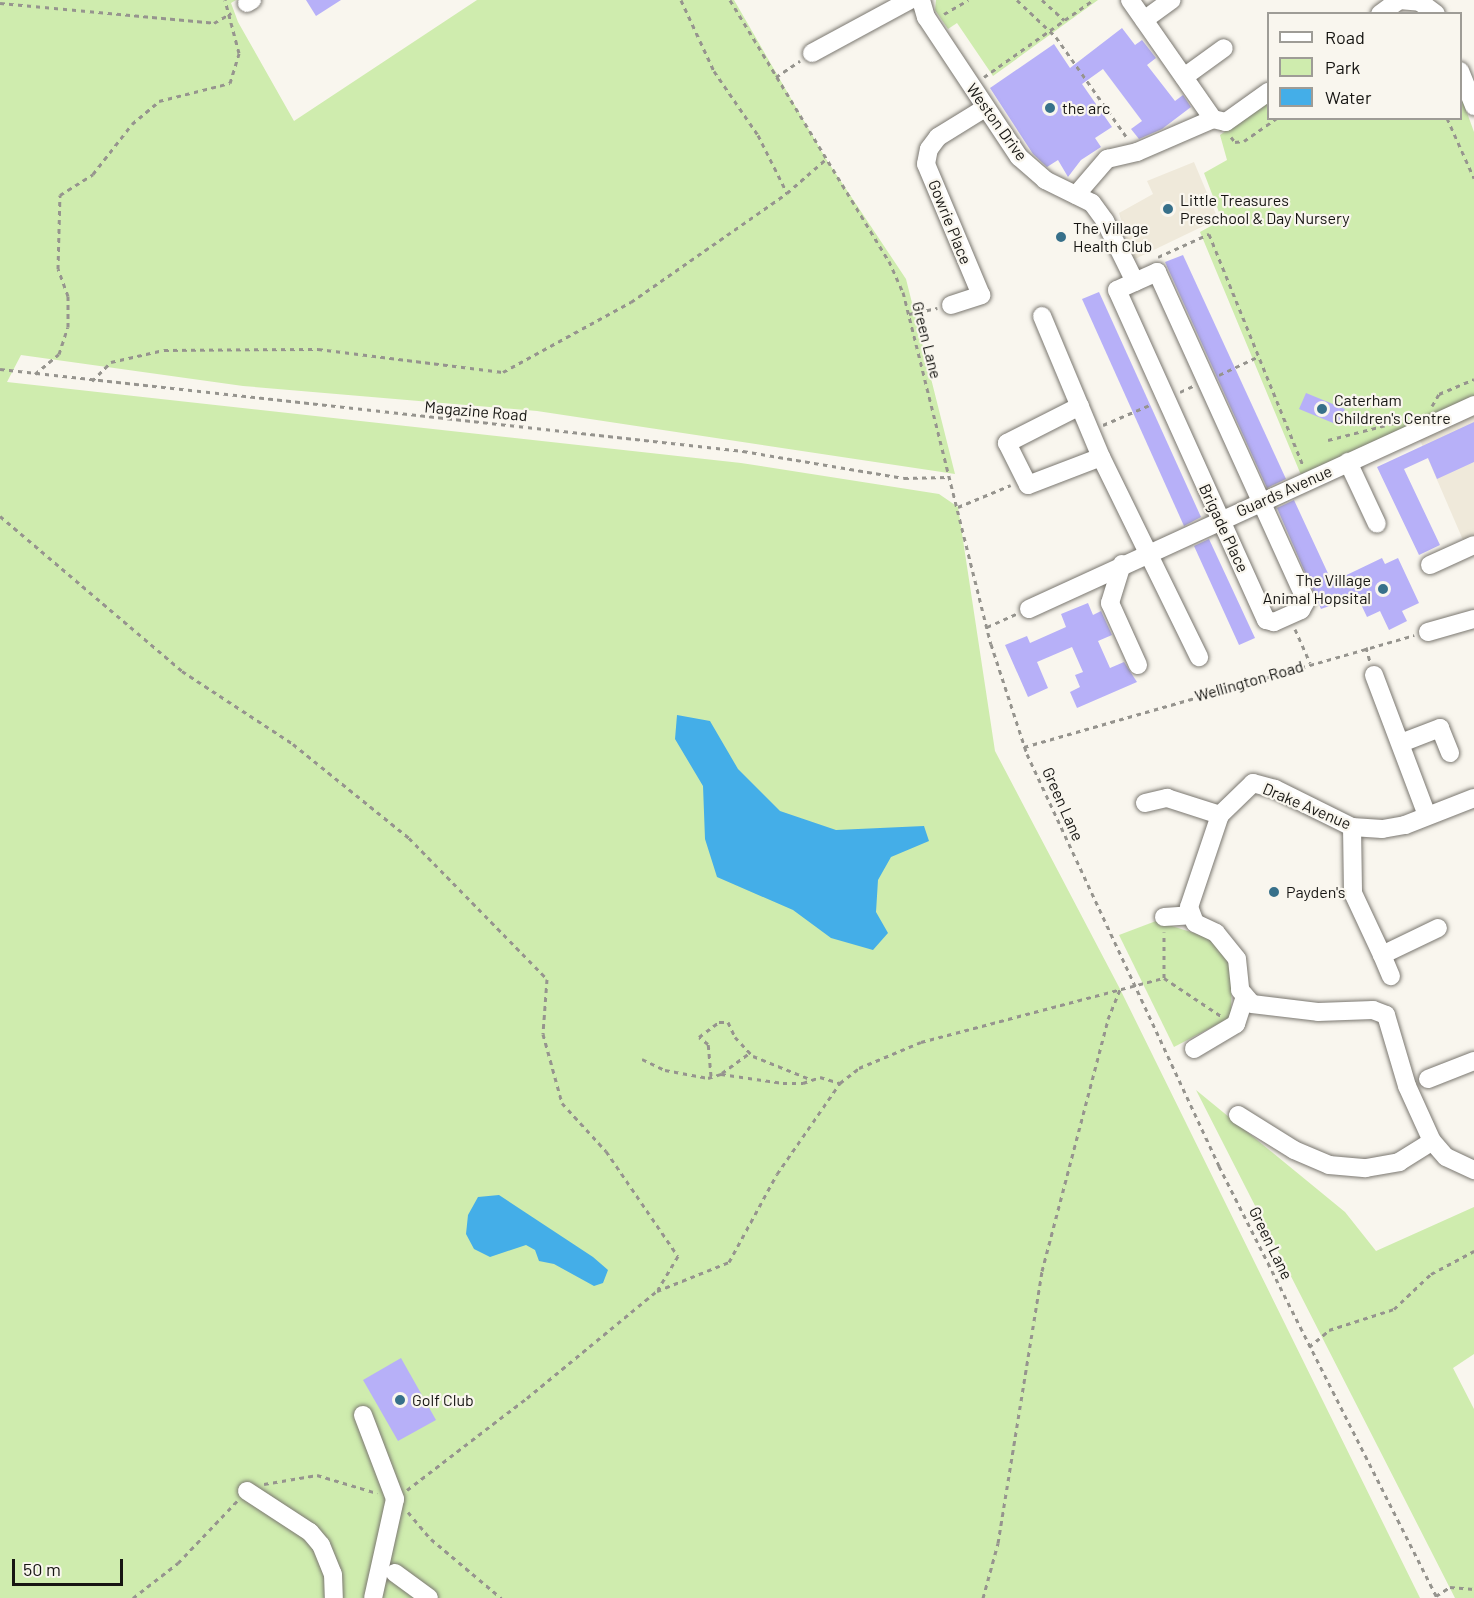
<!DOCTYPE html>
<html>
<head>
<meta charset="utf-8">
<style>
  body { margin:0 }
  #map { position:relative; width:1474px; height:1598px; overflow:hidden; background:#f9f6ee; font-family:Barlow,sans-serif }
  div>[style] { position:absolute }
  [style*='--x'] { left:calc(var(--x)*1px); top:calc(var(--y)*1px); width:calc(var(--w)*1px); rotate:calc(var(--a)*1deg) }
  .built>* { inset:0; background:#efe9da }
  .green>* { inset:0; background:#cfecae }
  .water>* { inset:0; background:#44aee8 }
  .building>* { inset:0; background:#b7b0f8 }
  .path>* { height:3px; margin-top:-1.5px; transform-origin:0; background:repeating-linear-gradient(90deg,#96948e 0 4.5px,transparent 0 9px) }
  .roads { filter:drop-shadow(0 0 2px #7a7770) drop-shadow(0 0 2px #7a7770) }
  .minor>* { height:18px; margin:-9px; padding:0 9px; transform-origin:9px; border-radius:9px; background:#fff }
  .dots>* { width:16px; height:16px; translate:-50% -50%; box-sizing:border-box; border:3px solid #f9f6ee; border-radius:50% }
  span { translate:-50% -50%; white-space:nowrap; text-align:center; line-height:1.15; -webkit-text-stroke:4.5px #f9f6ee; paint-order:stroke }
  .poi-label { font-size:16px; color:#161512 }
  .left { translate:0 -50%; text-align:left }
  .right { translate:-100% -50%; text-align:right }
  .street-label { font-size:16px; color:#161512 }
  .legend { position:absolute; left:1267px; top:12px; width:195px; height:108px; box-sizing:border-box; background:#f9f6ee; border:2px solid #9e9c96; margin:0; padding:8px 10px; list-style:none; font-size:18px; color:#161512 }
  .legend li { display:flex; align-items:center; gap:12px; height:30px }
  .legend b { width:30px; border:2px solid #9e9c96 }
  .scale { position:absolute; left:12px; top:1559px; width:111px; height:27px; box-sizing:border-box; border:3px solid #161512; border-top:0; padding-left:8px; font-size:18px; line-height:21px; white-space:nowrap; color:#161512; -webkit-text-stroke:4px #f9f6ee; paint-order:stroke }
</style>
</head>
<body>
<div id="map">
  <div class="built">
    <i style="clip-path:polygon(1194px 162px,1218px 219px,1133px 260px,1119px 213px,1153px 194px,1147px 181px)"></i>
    <i style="clip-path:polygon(1474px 396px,1474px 537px,1463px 540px,1413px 424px)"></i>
  </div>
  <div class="green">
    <i style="clip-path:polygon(0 0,236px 0,231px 3px,238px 22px,294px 121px,477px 0,734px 0,826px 159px,906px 279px,955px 474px,537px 411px,243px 386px,21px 355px,7px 382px,741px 463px,939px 494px,958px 507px,995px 751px,1120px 989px,1420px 1598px,0 1598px)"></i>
    <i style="clip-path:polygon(936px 0,1098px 0,993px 76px,957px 23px,948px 29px,935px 10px)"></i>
    <i style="clip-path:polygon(1461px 96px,1474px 132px,1474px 396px,1301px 475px,1200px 232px,1222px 220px,1204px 173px,1227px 160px,1220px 135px,1268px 101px,1268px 118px,1460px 118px)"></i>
    <i style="clip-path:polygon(1156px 921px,1213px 939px,1232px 963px,1231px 1017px,1174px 1047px,1119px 935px)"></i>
    <i style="clip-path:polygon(1196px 1090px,1345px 1212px,1376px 1251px,1474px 1207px,1474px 1354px,1453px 1368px,1474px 1409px,1474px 1598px,1455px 1598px)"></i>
  </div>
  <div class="water">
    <i style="clip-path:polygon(677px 715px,710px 721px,738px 769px,780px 811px,836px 830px,924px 826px,929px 841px,891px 857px,878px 880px,876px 912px,888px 933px,873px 950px,831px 938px,793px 910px,717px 877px,705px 839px,703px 786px,675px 739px)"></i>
    <i style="clip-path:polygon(499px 1195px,593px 1257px,608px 1270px,603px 1283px,594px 1286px,554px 1264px,539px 1261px,535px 1250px,526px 1245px,490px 1257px,474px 1249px,466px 1234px,468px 1215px,478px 1197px)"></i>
  </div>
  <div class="building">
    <i style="clip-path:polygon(306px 0,341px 0,316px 16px)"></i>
    <i style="clip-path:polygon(1122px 28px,1135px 45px,1142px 40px,1156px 58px,1147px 65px,1175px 101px,1183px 95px,1191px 107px,1162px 129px,1139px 139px,1131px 129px,1142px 121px,1103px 69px,1082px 84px,1112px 127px,1095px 138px,1101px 147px,1081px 160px,1068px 177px,1058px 160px,1047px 167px,1033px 154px,990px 88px,1054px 44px,1070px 68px)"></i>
    <i style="clip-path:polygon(1183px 255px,1286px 479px,1267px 488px,1165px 262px)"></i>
    <i style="clip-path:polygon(1099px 292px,1201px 517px,1184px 526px,1082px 299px)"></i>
    <i style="clip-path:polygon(1306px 393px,1345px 409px,1338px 425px,1299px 409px)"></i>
    <i style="clip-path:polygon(1474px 422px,1474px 462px,1437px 479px,1428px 458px,1404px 469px,1440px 545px,1419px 555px,1377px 467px)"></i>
    <i style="clip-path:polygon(1294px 500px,1332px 582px,1382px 558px,1385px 564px,1398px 558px,1419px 603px,1402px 611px,1407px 621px,1389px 630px,1380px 611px,1367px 617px,1357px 596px,1321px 609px,1277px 508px)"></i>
    <i style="clip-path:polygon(1209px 539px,1255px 638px,1239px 645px,1194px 546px)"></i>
    <i style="clip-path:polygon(1088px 603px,1093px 615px,1101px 611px,1112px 635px,1098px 641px,1110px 668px,1124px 662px,1137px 682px,1077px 708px,1070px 692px,1080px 687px,1075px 675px,1083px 672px,1072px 647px,1037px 662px,1048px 688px,1028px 697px,1005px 645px,1027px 636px,1030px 643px,1066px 627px,1061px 614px)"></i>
    <i style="clip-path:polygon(401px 1358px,436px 1420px,398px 1441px,363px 1380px)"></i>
  </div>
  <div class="path">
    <i style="--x:681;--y:0;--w:78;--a:65.1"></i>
    <i style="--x:714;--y:71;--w:78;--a:55.5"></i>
    <i style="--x:758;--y:135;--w:65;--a:63.4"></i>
    <i style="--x:730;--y:0;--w:306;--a:58.7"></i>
    <i style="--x:889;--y:261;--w:34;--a:66"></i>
    <i style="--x:903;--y:292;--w:363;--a:76"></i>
    <i style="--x:991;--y:644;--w:116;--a:71.9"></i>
    <i style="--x:1027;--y:754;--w:455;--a:65"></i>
    <i style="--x:1219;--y:1166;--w:484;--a:63.2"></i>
    <i style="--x:1017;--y:0;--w:54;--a:43.5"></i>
    <i style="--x:1056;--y:37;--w:125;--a:54.8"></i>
    <i style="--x:1042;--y:0;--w:30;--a:42"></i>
    <i style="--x:0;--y:3;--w:215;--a:5.3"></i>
    <i style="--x:214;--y:23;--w:20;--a:-30"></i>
    <i style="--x:944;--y:14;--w:28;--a:-30"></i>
    <i style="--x:776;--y:77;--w:29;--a:-34"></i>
    <i style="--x:984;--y:77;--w:133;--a:-35.2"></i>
    <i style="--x:1447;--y:118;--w:66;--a:65.8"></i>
    <i style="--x:1231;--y:137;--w:6;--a:51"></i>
    <i style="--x:1235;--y:142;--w:9;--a:-6"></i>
    <i style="--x:1244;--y:141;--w:40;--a:-34.9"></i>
    <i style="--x:1158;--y:257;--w:56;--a:-24.3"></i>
    <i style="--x:1209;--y:234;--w:250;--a:67.9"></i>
    <i style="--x:909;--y:314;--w:29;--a:-12"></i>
    <i style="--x:0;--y:369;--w:748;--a:6.3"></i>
    <i style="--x:743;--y:451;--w:163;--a:9.5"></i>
    <i style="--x:904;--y:478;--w:44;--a:-1.3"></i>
    <i style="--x:35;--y:374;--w:31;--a:-40"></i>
    <i style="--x:59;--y:354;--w:28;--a:-72"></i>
    <i style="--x:68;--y:327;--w:31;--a:-90"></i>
    <i style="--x:68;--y:296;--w:29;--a:-110"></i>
    <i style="--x:58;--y:269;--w:74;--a:-88.5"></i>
    <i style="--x:60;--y:195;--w:39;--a:-32"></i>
    <i style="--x:93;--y:174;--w:63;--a:-52"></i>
    <i style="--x:132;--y:124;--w:35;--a:-40"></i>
    <i style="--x:159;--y:101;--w:73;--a:-14.2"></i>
    <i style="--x:230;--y:83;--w:31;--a:-73"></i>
    <i style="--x:239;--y:53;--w:55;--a:-104.8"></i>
    <i style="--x:1219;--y:375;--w:42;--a:-25.3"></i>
    <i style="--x:92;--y:381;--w:27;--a:-45"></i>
    <i style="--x:111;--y:362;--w:54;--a:-12.8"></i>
    <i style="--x:164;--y:350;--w:154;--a:-0.4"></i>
    <i style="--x:318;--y:349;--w:186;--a:7.1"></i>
    <i style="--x:503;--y:372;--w:146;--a:-28.7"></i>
    <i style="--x:631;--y:302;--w:190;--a:-34.9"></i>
    <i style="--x:787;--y:193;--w:52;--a:-41.1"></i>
    <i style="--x:1180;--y:392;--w:14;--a:-25"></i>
    <i style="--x:1432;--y:406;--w:14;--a:-60"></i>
    <i style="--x:1439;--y:394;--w:38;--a:-23"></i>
    <i style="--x:1103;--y:425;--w:53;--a:-23.2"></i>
    <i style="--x:1328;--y:440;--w:68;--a:-14.4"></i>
    <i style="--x:958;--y:507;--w:57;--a:-22.5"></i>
    <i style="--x:0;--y:516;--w:239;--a:40.4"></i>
    <i style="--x:182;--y:671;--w:133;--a:33.3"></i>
    <i style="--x:293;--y:744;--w:149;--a:39"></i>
    <i style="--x:409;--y:838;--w:197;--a:45.6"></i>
    <i style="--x:547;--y:979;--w:55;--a:94.2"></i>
    <i style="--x:543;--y:1034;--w:72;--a:74.6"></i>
    <i style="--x:562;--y:1103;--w:65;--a:47.5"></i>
    <i style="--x:606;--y:1151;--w:127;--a:55.6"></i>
    <i style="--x:678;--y:1256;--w:39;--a:121"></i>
    <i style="--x:987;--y:627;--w:32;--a:-24"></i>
    <i style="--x:1295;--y:629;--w:37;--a:66"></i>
    <i style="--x:1366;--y:647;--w:16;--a:75"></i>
    <i style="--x:1024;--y:747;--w:406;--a:-16"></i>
    <i style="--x:1164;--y:978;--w:46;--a:-90"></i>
    <i style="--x:642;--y:1059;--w:25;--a:26"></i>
    <i style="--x:665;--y:1070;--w:44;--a:10.5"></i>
    <i style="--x:708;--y:1078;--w:14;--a:-17"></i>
    <i style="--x:721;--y:1074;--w:63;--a:8.3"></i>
    <i style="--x:783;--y:1083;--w:20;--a:0"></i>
    <i style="--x:803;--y:1083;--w:18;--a:-19"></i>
    <i style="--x:820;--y:1077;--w:21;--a:17"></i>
    <i style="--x:722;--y:1073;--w:34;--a:-36"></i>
    <i style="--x:711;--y:1076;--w:32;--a:-95"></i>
    <i style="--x:708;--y:1044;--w:11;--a:-142"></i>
    <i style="--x:699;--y:1037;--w:25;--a:-37"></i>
    <i style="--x:719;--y:1022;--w:9;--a:0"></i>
    <i style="--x:728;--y:1022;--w:17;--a:65"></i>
    <i style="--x:735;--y:1037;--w:26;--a:47"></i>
    <i style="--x:753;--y:1056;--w:61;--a:22"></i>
    <i style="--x:1309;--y:1347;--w:26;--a:-40"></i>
    <i style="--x:1329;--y:1330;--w:68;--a:-17.9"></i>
    <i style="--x:1394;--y:1309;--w:51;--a:-43.4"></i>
    <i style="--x:1431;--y:1274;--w:49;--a:-28.1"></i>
    <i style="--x:264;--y:1484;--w:54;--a:-9.6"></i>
    <i style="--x:317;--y:1475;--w:63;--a:16.7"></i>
    <i style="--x:407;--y:1490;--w:151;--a:-37.5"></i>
    <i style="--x:527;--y:1398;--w:168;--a:-39.5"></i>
    <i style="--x:657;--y:1291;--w:78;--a:-21.9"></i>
    <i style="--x:729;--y:1262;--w:100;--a:-61.4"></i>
    <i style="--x:777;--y:1174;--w:111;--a:-55.3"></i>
    <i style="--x:840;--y:1083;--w:24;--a:-38"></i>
    <i style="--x:859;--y:1068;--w:67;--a:-22.8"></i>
    <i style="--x:921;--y:1042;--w:251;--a:-14.8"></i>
    <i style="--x:1164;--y:978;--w:69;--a:33.7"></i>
    <i style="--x:408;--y:1512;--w:35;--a:50"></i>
    <i style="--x:431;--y:1539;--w:92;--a:40.1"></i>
    <i style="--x:1436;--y:1596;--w:17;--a:-33"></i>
    <i style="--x:1450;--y:1587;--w:24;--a:5"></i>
    <i style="--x:133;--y:1598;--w:57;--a:-37.9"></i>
    <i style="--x:178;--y:1563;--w:86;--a:-46.4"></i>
    <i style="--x:983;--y:1598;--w:57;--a:-74.7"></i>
    <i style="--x:998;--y:1543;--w:276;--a:-80.8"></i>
    <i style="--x:1042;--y:1271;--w:260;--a:-75.3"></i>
    <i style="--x:1108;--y:1019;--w:32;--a:-68"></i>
  </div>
  <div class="roads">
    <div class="minor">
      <i style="--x:921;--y:0;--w:18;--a:74"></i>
      <i style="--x:926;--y:17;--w:168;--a:56.4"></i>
      <i style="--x:1019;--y:157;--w:35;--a:41"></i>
      <i style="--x:1045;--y:180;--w:52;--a:26.1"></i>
      <i style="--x:1092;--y:203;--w:22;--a:54"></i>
      <i style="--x:1105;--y:221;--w:68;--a:63.8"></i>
      <i style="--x:1130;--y:0;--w:145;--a:55.1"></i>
      <i style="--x:1213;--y:119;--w:13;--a:13"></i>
      <i style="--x:1226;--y:122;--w:52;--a:-35.5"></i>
      <i style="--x:247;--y:3;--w:6;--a:-31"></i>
      <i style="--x:1380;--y:14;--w:24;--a:-36"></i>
      <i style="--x:1399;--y:0;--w:21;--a:5"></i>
      <i style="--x:1420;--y:2;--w:20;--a:37"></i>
      <i style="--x:1144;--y:20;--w:34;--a:-36"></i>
      <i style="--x:812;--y:53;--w:111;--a:-28.4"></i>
      <i style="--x:1460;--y:71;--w:38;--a:68"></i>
      <i style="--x:1184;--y:77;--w:49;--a:-35.9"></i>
      <i style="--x:1076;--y:195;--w:48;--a:-49.3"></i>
      <i style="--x:1107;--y:159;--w:31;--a:-13"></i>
      <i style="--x:1137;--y:152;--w:83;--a:-23.5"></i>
      <i style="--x:1157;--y:272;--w:361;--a:65.6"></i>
      <i style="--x:1306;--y:601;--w:10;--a:119"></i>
      <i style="--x:1301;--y:610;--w:30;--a:156"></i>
      <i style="--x:1274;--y:622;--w:8;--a:-166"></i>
      <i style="--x:1266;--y:620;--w:362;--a:-114.3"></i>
      <i style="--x:1117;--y:290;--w:44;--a:-24.2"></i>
      <i style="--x:951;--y:305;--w:32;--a:-18"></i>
      <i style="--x:981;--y:295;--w:142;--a:-112.8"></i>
      <i style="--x:926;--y:164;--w:15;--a:-79"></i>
      <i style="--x:929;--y:149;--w:15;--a:-53"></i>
      <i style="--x:938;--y:137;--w:55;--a:-31.7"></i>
      <i style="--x:1042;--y:316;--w:153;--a:67.3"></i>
      <i style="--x:1101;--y:457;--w:223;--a:63.9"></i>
      <i style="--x:1080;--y:406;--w:82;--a:153.1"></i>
      <i style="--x:1007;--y:443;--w:47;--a:63.4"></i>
      <i style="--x:1028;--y:485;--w:78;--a:-21"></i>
      <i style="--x:1348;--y:462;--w:68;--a:64.9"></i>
      <i style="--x:1122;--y:564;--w:41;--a:107.1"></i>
      <i style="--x:1110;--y:603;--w:68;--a:65.7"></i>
      <i style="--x:1430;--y:565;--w:48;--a:-24.4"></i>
      <i style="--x:1029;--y:609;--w:490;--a:-24.6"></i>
      <i style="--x:1428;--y:632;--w:48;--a:-15.8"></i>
      <i style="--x:1374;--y:675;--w:150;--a:69.3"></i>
      <i style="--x:1401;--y:743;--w:42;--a:-21"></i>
      <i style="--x:1440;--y:728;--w:27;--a:68"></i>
      <i style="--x:1474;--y:798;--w:74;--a:158.6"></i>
      <i style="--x:1405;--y:825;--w:23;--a:170"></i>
      <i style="--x:1382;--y:829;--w:30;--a:-176"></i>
      <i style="--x:1352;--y:827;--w:86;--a:-153.7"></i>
      <i style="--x:1275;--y:789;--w:23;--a:-165"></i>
      <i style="--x:1253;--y:783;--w:46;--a:135.9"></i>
      <i style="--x:1220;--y:815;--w:97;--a:108.6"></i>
      <i style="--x:1189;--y:907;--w:17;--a:69"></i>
      <i style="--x:1195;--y:923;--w:23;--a:25"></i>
      <i style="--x:1216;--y:933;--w:33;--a:51"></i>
      <i style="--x:1237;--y:959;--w:31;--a:84"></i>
      <i style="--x:1240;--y:990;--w:18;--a:49"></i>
      <i style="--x:1252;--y:1004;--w:66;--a:6.9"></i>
      <i style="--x:1318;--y:1012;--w:55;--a:-2.1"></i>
      <i style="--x:1373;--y:1010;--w:14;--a:21"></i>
      <i style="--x:1386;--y:1015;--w:74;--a:73.5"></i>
      <i style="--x:1407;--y:1086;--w:60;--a:65.6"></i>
      <i style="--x:1432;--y:1141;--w:21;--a:49"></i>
      <i style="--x:1446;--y:1157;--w:31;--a:25"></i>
      <i style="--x:1145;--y:803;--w:23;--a:-13"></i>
      <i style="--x:1167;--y:798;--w:56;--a:17.8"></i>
      <i style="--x:1352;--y:827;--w:66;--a:89.1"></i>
      <i style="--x:1353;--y:893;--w:68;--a:64.9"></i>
      <i style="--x:1382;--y:955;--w:62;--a:-25.7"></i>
      <i style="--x:1164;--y:917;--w:26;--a:-4"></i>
      <i style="--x:1382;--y:955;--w:23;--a:67"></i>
      <i style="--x:1194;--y:1049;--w:49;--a:-30.8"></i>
      <i style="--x:1236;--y:1024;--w:26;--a:-72"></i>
      <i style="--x:1428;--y:1079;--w:49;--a:-21.4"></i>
      <i style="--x:1238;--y:1115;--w:66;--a:32"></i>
      <i style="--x:1294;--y:1150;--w:38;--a:23"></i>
      <i style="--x:1329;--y:1165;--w:37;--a:5"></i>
      <i style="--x:1366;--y:1168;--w:34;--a:-10"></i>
      <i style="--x:1399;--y:1162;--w:39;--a:-32"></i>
      <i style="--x:363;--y:1415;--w:90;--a:69.1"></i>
      <i style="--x:395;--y:1499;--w:101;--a:102.5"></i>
      <i style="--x:247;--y:1491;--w:75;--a:33.1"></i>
      <i style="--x:310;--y:1532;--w:17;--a:50"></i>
      <i style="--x:321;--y:1545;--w:31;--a:68"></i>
      <i style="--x:333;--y:1574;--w:24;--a:88"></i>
      <i style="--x:395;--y:1573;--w:42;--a:36.3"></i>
    </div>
  </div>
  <div class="dots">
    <i style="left:1050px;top:108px;background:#37708a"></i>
    <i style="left:1168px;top:209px;background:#37708a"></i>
    <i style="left:1061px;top:237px;background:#37708a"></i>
    <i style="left:1322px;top:409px;background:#37708a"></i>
    <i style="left:1383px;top:589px;background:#37708a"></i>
    <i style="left:1274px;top:892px;background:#37708a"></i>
    <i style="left:400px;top:1400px;background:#37708a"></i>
  </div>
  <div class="poi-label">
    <span class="left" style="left:1062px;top:108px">the arc</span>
    <span class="left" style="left:1180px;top:209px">Little Treasures<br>Preschool &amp; Day Nursery</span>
    <span class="left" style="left:1073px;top:237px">The Village<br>Health Club</span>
    <span class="left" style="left:1334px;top:409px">Caterham<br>Children's Centre</span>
    <span class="right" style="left:1371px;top:589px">The Village<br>Animal Hopsital</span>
    <span class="left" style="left:1286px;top:892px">Payden's</span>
    <span class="left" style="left:412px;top:1400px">Golf Club</span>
  </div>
  <div class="street-label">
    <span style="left:997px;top:122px;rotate:54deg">Weston Drive</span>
    <span style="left:950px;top:222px;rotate:68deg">Gowrie Place</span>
    <span style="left:927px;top:340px;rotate:76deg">Green Lane</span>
    <span style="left:476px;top:411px;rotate:5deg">Magazine Road</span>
    <span style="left:1284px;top:491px;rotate:-24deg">Guards Avenue</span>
    <span style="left:1224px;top:528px;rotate:65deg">Brigade Place</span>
    <span style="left:1249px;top:681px;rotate:-16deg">Wellington Road</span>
    <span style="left:1063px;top:804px;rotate:66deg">Green Lane</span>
    <span style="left:1307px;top:806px;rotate:23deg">Drake Avenue</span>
    <span style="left:1271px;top:1243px;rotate:64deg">Green Lane</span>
  </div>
  <ul class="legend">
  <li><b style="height:8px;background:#fff"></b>Road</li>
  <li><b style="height:16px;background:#cfecae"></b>Park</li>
  <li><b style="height:16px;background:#44aee8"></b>Water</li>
  </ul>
  <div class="scale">50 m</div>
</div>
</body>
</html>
